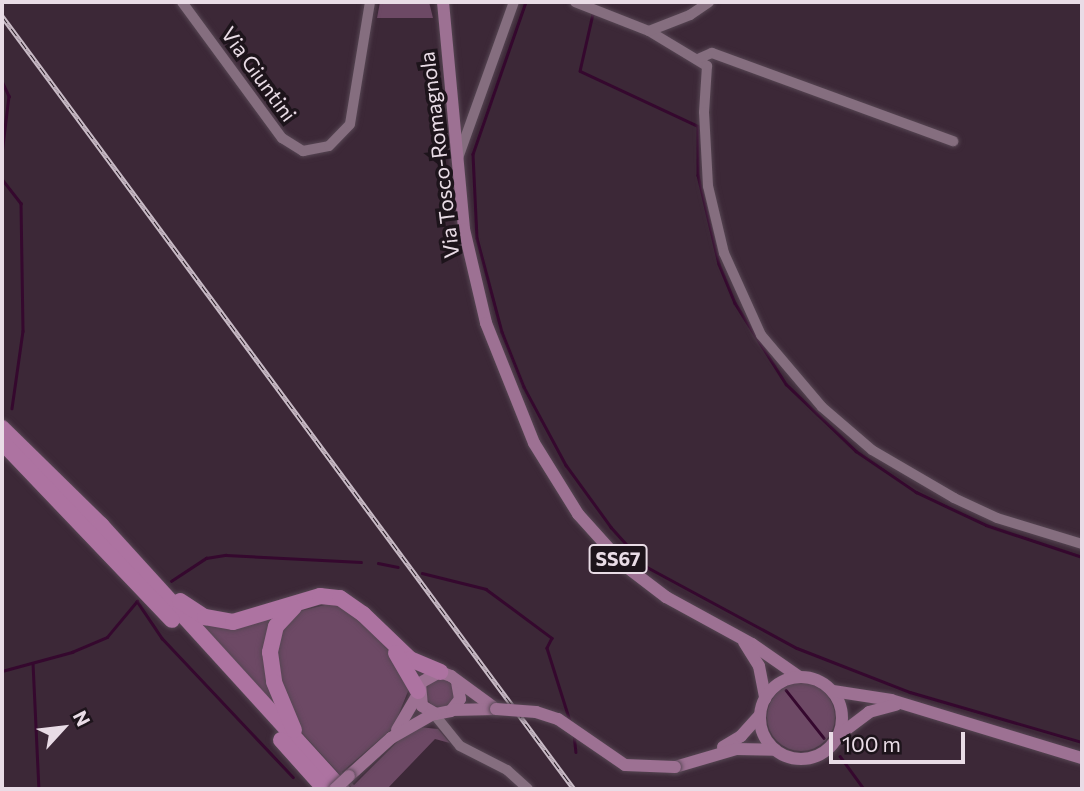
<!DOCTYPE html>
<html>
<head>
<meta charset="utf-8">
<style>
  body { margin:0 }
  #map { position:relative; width:1084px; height:791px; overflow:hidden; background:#3c2837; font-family:Commissioner,sans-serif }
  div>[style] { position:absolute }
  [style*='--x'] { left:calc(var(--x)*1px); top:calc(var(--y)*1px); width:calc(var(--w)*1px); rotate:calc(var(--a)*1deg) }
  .green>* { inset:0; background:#6d4965 }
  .round { border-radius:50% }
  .stream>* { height:2.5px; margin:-1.25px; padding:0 1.25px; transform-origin:1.25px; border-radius:1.25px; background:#35082e }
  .roads { filter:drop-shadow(0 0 2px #564653) drop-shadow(0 0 2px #564653) }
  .minor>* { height:10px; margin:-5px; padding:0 5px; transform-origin:5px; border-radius:5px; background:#856e7f }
  .major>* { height:12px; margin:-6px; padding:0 6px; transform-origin:6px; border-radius:6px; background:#9d7193 }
  .major>.ring { margin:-6px; padding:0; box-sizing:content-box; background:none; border:12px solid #9d7193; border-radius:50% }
  .highway>* { height:16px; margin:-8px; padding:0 8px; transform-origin:8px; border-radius:8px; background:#ad73a1 }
  .rail>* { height:5px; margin-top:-2.5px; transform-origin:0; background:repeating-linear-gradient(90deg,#1d141b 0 8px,#c9bbc6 0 16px); box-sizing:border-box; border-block:2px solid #c9bbc6 }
  .bridges { filter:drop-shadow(0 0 2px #564653) drop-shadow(0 0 2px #564653) }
  .major-bridge>* { height:12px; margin:-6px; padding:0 6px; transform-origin:6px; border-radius:6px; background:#9d7193 }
  span { translate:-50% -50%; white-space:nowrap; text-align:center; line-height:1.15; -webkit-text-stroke:7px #1d141b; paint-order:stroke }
  .shield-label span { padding:2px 5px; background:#1d141b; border:2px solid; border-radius:5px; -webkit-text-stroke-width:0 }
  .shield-label { font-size:19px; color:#e9dce6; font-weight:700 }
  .street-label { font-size:21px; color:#e9dce6 }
  .frame { position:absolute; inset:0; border:4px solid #e9dce6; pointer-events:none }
  .north { position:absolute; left:28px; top:693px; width:70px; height:70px; -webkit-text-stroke:5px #1d141b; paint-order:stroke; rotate:63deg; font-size:19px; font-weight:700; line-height:28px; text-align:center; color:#e9dce6 }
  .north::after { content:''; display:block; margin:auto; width:24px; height:32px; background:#e9dce6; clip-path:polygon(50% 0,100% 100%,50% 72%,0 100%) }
  .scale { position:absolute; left:829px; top:732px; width:136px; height:32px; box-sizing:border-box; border:4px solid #e9dce6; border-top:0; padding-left:9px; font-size:21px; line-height:24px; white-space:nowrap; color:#e9dce6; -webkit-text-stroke:5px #1d141b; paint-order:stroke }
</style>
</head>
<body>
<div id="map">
  <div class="green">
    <i style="clip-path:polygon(380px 2px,429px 2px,433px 18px,377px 18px)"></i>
    <i style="clip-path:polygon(333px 603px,352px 611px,390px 652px,409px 689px,393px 728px,342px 772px,354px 785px,408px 731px,419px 727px,438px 729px,450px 743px,435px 739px,387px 789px,353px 789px,302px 733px,289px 712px,273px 647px,292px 613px)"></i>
    <i style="clip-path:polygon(274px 614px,279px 709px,194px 616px)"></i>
    <i class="round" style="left:426px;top:679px;width:28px;height:28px"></i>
    <i class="round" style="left:767px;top:683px;width:68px;height:68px"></i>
  </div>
  <div class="stream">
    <i style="--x:526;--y:2;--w:161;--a:109.2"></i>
    <i style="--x:473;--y:154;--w:84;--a:87.3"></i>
    <i style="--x:477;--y:238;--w:97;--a:75.1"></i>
    <i style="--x:502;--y:332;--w:59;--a:68.2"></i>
    <i style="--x:524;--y:387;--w:89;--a:61.7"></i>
    <i style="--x:566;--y:465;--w:77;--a:54"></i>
    <i style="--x:611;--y:527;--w:54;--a:48"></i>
    <i style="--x:647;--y:567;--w:170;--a:28.4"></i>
    <i style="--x:797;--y:648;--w:121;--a:21.3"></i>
    <i style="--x:910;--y:692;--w:179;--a:16.2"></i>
    <i style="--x:593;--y:14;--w:58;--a:102.8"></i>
    <i style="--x:580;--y:71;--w:130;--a:25"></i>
    <i style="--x:698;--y:126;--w:49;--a:90"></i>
    <i style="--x:698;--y:175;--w:91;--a:76.7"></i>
    <i style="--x:719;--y:264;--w:42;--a:67.7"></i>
    <i style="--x:735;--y:303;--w:96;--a:57.8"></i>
    <i style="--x:786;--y:384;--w:97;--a:43.7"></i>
    <i style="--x:856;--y:451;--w:73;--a:34.3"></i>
    <i style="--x:916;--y:492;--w:77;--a:25.2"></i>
    <i style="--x:986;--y:525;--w:101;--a:18.4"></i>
    <i style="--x:2;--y:81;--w:17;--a:65"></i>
    <i style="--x:9;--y:96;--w:58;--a:96.9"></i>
    <i style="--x:2;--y:179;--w:31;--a:52"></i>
    <i style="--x:21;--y:203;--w:128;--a:89.1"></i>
    <i style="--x:23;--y:331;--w:78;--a:98.1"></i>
    <i style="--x:378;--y:563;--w:20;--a:11"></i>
    <i style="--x:422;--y:573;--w:66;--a:14"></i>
    <i style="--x:486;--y:589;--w:82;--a:36.6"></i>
    <i style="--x:552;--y:638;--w:11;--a:117"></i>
    <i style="--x:547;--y:648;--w:77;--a:72.5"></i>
    <i style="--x:171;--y:581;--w:42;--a:-33.3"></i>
    <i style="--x:206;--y:558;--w:20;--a:-9"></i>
    <i style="--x:226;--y:555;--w:135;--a:3"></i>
    <i style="--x:33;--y:663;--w:126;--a:87.3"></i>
    <i style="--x:2;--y:671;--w:73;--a:-15.2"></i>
    <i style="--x:72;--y:652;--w:38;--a:-23"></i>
    <i style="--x:107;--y:637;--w:47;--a:-50.2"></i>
    <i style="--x:137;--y:601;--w:45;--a:56"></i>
    <i style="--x:162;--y:638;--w:191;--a:46.7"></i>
    <i style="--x:786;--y:690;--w:61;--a:51.6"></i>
    <i style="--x:574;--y:734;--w:18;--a:84"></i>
    <i style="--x:840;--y:756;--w:41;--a:54"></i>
  </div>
  <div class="roads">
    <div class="minor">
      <i style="--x:182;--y:2;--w:169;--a:53.7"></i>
      <i style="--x:282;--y:138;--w:25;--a:32"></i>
      <i style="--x:303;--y:151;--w:26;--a:-11"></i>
      <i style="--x:329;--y:146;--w:30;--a:-46"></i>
      <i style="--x:350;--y:124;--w:124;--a:-80.7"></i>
      <i style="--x:575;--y:2;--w:79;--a:21.4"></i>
      <i style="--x:649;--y:31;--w:68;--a:31.1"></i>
      <i style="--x:707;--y:66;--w:46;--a:93.7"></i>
      <i style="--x:704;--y:112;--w:74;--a:86.9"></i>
      <i style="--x:708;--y:186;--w:69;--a:76.6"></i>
      <i style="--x:724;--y:253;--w:90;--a:65.7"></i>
      <i style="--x:761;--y:335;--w:94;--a:49.7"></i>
      <i style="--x:822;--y:407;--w:66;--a:40.7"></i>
      <i style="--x:872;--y:450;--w:95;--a:30.3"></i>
      <i style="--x:954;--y:498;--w:47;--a:24.9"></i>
      <i style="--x:997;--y:518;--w:89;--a:17"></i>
      <i style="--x:649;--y:31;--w:44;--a:-21.3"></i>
      <i style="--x:690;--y:15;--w:23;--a:-34"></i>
      <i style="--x:700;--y:58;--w:13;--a:-23"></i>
      <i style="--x:712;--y:53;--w:257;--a:20.1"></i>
      <i style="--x:458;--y:158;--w:166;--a:-70.3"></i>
      <i style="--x:434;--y:714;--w:41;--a:50.9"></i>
      <i style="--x:460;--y:746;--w:53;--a:27.1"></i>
      <i style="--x:507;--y:770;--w:28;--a:42"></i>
    </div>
    <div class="major">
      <i style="--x:443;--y:2;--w:228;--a:84.7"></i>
      <i style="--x:464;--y:229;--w:97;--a:76.8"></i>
      <i style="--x:486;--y:323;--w:129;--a:68.2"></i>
      <i style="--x:534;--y:443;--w:84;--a:58.2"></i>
      <i style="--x:578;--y:514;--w:69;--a:48"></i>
      <i style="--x:624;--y:565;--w:53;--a:37.3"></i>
      <i style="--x:666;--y:597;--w:98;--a:28.7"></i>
      <i style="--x:752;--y:644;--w:56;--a:34.8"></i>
      <i style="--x:744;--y:642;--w:28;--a:58"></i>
      <i style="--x:759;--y:666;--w:33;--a:79"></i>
      <i class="ring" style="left:760px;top:677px;width:70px;height:70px"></i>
      <i style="--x:457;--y:682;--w:17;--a:80"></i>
      <i style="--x:460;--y:699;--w:15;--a:127"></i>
      <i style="--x:451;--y:711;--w:15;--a:169"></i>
      <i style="--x:436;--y:714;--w:16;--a:-150"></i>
      <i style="--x:422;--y:706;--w:23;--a:-95"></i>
      <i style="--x:420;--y:683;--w:23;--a:-29"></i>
      <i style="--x:440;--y:672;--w:12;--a:20"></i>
      <i style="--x:451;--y:676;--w:56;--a:36.3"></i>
      <i style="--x:833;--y:691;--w:59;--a:8.8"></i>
      <i style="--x:891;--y:700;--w:200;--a:16.9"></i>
      <i style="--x:452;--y:710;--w:44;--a:-1.3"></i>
      <i style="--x:397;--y:730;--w:42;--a:-59.7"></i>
      <i style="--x:839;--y:735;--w:38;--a:-37"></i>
      <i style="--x:869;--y:712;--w:28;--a:-15"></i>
      <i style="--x:723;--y:747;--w:21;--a:-31"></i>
      <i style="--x:741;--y:736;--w:28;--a:-48"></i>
      <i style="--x:675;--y:767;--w:64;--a:-16.4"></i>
      <i style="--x:736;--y:749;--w:39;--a:1"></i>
      <i style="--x:349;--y:776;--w:57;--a:-42.1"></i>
      <i style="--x:391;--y:738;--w:48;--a:-29.7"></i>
    </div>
    <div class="highway">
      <i style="--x:2;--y:428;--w:139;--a:44.4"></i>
      <i style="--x:101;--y:525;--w:357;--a:47.7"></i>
      <i style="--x:2;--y:442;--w:246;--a:46.3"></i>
      <i style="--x:180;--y:601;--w:30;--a:33"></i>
      <i style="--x:205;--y:617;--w:28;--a:10"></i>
      <i style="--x:233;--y:622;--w:91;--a:-16.6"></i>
      <i style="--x:320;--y:596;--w:20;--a:6"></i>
      <i style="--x:340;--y:598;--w:28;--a:35"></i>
      <i style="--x:363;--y:614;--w:65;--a:43.8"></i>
      <i style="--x:410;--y:659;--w:33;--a:23"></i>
      <i style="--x:294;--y:607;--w:26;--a:133"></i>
      <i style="--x:276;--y:626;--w:27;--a:103"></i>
      <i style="--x:270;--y:652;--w:30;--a:82"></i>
      <i style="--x:274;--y:682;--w:52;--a:67.4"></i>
      <i style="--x:396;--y:653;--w:44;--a:59.9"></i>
      <i style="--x:281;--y:740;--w:66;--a:48.1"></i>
    </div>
  </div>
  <div class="rail">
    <i style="--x:2;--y:16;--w:962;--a:53.5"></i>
  </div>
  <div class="bridges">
    <div class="major-bridge">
      <i style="--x:496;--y:709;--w:40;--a:4.3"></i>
      <i style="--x:536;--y:712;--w:23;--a:18"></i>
      <i style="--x:558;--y:719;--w:81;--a:34.5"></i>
      <i style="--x:625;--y:765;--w:50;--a:2.3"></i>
      <i style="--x:335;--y:789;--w:19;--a:-43"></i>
    </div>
  </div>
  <div class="shield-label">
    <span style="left:618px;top:559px">SS67</span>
  </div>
  <div class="street-label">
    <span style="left:259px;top:74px;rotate:54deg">Via Giuntini</span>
    <span style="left:439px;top:155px;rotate:-97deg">Via Tosco-Romagnola</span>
  </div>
  <div class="frame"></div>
  <div class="north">N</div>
  <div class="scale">100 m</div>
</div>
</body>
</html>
